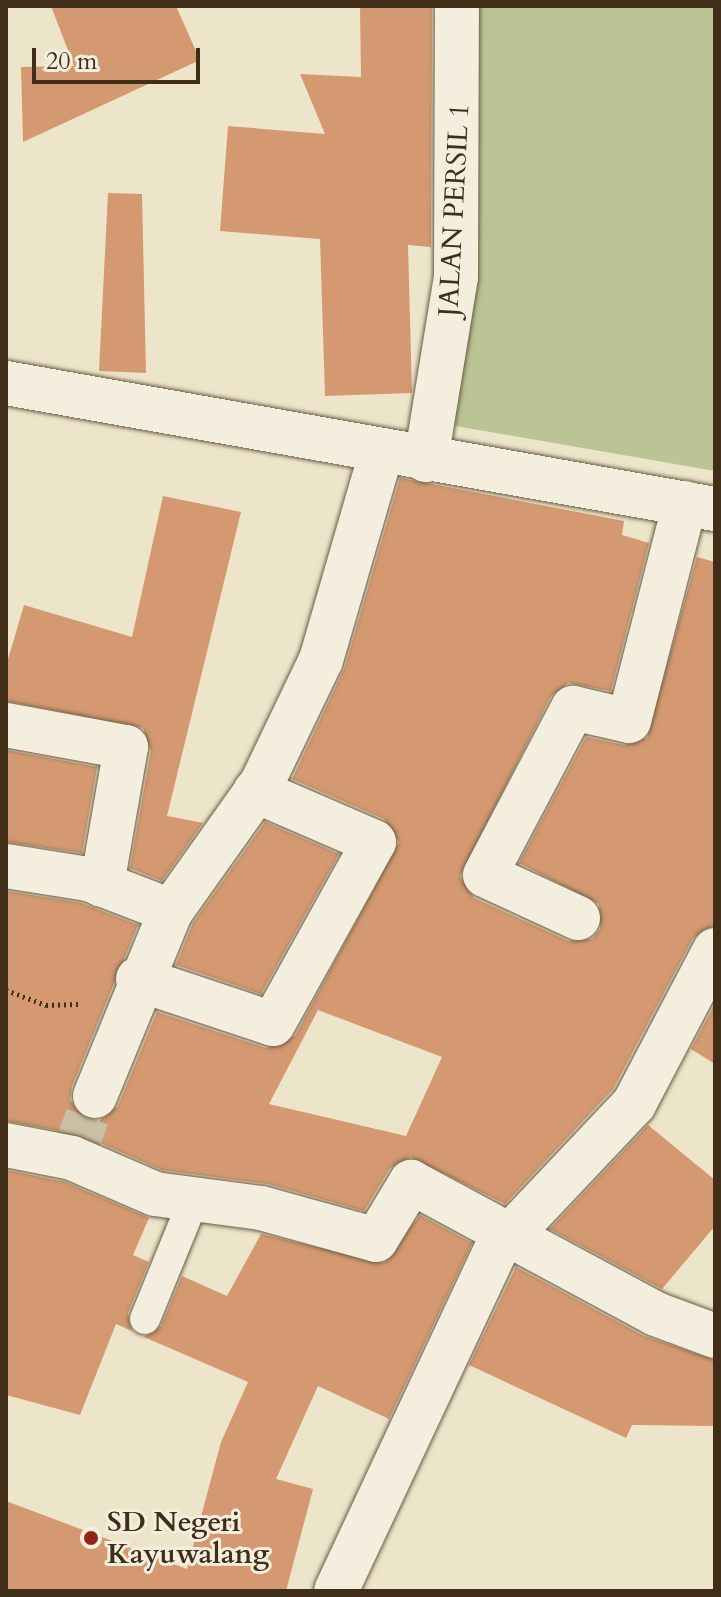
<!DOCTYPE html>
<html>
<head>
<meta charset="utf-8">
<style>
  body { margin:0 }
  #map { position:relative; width:721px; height:1597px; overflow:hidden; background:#ede5ca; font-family:Cardo,serif }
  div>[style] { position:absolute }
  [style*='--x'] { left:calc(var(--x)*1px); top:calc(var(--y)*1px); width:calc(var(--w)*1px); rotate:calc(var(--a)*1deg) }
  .green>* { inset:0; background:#bac495 }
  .building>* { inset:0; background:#d49971 }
  .street-tunnel>* { height:44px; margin-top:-22px; transform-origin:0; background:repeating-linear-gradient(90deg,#cac0a6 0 44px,transparent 0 66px) }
  .path>* { height:5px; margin-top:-2.5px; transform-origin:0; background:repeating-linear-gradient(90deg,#402e18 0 2px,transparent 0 6px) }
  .roads { filter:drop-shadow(0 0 2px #6b5c44) drop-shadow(0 0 2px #6b5c44) }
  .lane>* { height:30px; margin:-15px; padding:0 15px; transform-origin:15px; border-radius:15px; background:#f3eedd }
  .street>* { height:44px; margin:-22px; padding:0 22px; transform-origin:22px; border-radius:22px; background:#f3eedd }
  .dots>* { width:22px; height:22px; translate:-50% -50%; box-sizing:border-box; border:4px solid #f3eedd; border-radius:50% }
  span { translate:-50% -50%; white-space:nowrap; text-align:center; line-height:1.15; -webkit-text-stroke:6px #f3eedd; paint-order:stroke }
  .street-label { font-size:28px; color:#402e18 }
  .poi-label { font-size:28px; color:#402e18; font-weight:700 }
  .left { translate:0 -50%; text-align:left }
  .frame { position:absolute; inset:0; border:8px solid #402e18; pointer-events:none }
  .scale { position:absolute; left:32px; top:48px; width:168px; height:36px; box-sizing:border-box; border:4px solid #402e18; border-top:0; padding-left:10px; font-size:24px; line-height:28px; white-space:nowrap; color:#402e18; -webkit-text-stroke:6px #f3eedd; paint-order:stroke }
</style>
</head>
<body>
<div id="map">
  <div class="green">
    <i style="clip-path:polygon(471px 6px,715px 6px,715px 471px,444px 424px)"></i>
  </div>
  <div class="building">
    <i style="clip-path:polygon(51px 6px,176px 6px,200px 60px,23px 142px,21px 67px,74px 66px)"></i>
    <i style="clip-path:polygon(360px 6px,432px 6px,431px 247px,408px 245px,412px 393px,325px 396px,320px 239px,220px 231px,228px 126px,325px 134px,300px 74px,361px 77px)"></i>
    <i style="clip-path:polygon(108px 193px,142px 194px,146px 373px,99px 371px)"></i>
    <i style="clip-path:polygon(evenodd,400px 478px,624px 521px,622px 535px,649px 543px,611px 691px,568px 683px,551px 696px,460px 876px,474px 898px,568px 941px,592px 939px,600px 929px,599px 904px,519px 863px,586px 737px,624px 745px,647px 738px,697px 557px,715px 562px,715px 925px,693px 938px,613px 1089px,505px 1204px,411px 1157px,390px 1168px,364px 1211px,268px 1184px,162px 1170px,82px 1135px,6px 1121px,6px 891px,81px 903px,138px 925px,72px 1086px,70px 1100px,85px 1119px,99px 1121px,118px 1106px,157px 1012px,266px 1048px,295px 1036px,399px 842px,384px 819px,292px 779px,345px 667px,400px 478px,318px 1010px,442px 1057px,406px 1136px,269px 1104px,318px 1010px)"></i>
    <i style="clip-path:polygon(163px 496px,241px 512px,167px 816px,203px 823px,162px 881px,130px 868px,151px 751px,143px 728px,6px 701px,6px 666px,24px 605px,132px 637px)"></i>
    <i style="clip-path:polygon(6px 750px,97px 767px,82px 853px,6px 842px)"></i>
    <i style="clip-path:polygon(265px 822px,339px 854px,261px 994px,176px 965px,193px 923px)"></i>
    <i style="clip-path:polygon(715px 1004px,715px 1064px,691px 1049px)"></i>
    <i style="clip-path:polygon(648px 1125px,715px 1180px,715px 1226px,662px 1289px,550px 1229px)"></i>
    <i style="clip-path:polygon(6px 1170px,65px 1182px,149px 1218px,133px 1255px,149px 1262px,128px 1313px,132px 1331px,116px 1324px,80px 1415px,6px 1395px)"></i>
    <i style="clip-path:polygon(420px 1215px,472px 1243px,389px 1419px,318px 1386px,276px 1479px,313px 1489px,286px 1591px,6px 1591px,6px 1501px,187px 1569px,221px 1442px,248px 1382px,144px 1337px,161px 1326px,182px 1276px,227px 1296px,261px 1234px,384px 1263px)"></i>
    <i style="clip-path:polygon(516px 1267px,644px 1336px,715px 1360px,715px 1426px,632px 1425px,626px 1438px,469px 1365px)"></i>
  </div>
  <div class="street-tunnel">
    <i style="--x:72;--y:1158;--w:66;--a:-69.6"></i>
  </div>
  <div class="path">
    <i style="--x:6;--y:990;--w:43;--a:20.6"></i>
    <i style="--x:46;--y:1005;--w:32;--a:-2"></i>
  </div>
  <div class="roads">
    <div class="lane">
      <i style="--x:145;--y:1319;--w:130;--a:-67.8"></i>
    </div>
    <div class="street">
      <i style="--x:6;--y:383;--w:720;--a:10.08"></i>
      <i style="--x:426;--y:460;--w:185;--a:-80.7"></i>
      <i style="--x:456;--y:277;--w:271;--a:-89.8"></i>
      <i style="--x:6;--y:725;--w:122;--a:10.4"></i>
      <i style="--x:126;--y:747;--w:140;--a:99.9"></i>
      <i style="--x:6;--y:866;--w:83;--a:9"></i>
      <i style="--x:88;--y:879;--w:89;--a:21.1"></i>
      <i style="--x:578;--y:918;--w:102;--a:-155.2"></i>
      <i style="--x:485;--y:875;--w:189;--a:-62.2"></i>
      <i style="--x:573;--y:708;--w:57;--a:13.1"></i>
      <i style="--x:629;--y:721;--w:225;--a:-75.6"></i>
      <i style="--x:138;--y:979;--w:142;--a:18.4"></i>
      <i style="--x:273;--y:1024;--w:208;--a:-61"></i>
      <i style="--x:374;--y:842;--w:129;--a:-156.6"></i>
      <i style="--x:95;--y:1096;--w:200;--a:-67.7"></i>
      <i style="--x:171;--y:911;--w:157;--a:-54.6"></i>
      <i style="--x:262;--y:783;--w:136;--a:-64.4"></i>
      <i style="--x:321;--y:660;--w:215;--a:-73.8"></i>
      <i style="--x:6;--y:1145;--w:67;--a:11.1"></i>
      <i style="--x:72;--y:1158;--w:90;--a:23.4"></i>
      <i style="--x:155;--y:1194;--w:107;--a:7.5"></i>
      <i style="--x:261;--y:1208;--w:119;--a:15.5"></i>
      <i style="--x:376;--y:1240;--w:68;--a:-58.9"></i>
      <i style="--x:411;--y:1182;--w:278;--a:28.3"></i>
      <i style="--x:656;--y:1314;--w:63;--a:20.4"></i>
      <i style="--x:336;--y:1591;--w:377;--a:-64.9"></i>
      <i style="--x:496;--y:1250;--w:201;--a:-46.6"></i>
      <i style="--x:634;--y:1104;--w:174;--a:-62.3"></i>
    </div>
  </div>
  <div class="dots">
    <i style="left:91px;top:1538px;background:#8f2418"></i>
  </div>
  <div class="street-label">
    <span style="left:454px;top:210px;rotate:-87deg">JALAN PERSIL 1</span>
  </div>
  <div class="poi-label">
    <span class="left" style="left:107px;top:1538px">SD Negeri<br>Kayuwalang</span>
  </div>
  <div class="frame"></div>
  <div class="scale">20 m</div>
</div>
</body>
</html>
